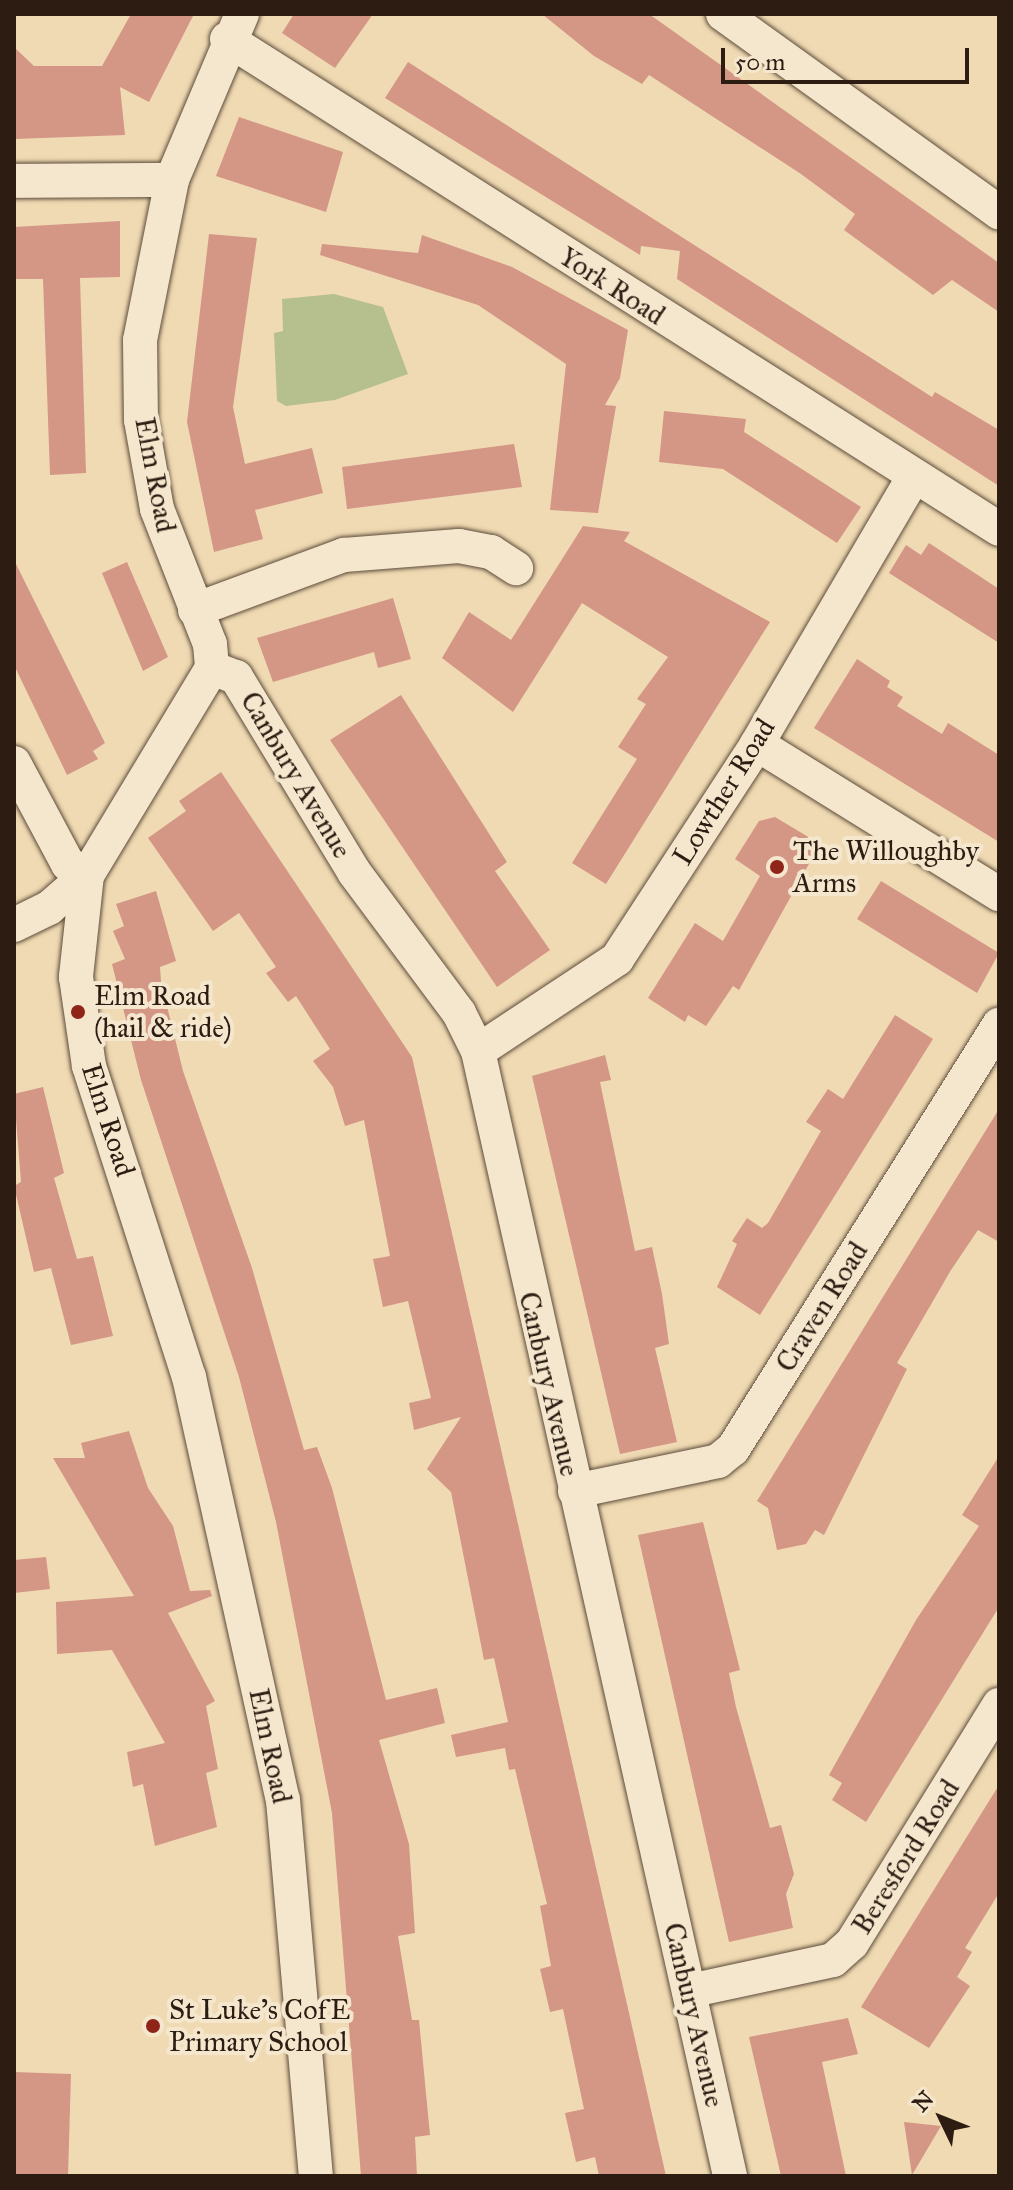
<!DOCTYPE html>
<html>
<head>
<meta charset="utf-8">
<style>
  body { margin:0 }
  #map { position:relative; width:1013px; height:2190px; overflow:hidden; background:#f0dab3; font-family:"IM FELL Great Primer",serif }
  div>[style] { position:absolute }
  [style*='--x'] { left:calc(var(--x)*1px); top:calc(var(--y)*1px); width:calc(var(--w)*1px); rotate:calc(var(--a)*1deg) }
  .green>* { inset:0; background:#b6c08f }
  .building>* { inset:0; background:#d49685 }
  .roads { filter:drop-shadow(0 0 2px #5d4c3a) drop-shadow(0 0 2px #5d4c3a) }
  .minor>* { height:34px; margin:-17px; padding:0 17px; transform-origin:17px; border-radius:17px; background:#f5e7ce }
  .dots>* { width:22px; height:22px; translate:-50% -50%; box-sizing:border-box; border:4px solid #f5e7ce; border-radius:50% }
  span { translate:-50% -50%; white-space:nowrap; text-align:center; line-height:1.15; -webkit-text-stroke:8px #f5e7ce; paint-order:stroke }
  .street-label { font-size:28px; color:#2c1c12 }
  .poi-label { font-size:28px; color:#2c1c12 }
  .left { translate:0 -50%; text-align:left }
  .frame { position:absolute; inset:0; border:16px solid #2c1c12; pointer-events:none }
  .north { position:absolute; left:901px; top:2078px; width:80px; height:80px; -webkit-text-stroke:6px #f5e7ce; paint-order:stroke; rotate:313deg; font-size:22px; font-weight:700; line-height:32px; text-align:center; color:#2c1c12 }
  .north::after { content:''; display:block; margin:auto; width:28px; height:36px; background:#2c1c12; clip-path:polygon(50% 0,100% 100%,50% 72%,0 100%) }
  .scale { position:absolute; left:721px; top:48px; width:248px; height:36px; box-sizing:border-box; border:4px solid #2c1c12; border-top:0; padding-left:10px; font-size:24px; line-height:28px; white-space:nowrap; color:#2c1c12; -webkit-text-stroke:6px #f5e7ce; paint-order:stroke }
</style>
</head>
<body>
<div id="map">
  <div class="green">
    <i style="clip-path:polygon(334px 294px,383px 307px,408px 374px,335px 400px,286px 406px,277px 401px,274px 333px,283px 331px,282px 299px)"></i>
  </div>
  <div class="building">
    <i style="clip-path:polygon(131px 14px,194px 14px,149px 102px,120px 87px,125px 135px,14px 139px,15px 48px,34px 66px,102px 66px)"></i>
    <i style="clip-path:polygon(294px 14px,373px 14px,335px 68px,282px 33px)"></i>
    <i style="clip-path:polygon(542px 14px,649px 14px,999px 263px,999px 312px,952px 280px,933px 295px,844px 230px,855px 214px,801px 174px,649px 75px,642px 84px,594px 56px)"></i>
    <i style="clip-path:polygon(408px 62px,932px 397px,935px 392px,999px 430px,999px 486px,677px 279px,680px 251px,641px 246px,640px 255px,385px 98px)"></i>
    <i style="clip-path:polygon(239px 117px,343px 152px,326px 212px,216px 176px)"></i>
    <i style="clip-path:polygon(120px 221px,120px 277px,80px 278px,86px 473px,50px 475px,43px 279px,14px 279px,14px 227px)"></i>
    <i style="clip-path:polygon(209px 234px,257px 238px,233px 407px,245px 464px,312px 448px,323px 493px,255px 510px,263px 539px,214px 552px,187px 422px)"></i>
    <i style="clip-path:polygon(422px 235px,512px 267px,628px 330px,620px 378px,605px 405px,616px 406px,598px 513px,550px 510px,566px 364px,478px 305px,320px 255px,322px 244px,418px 253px)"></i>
    <i style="clip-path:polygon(664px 411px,746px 419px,744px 432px,861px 507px,837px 543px,723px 469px,659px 462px)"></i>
    <i style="clip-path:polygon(514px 444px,522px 487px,347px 509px,342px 467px)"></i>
    <i style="clip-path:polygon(583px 526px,630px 532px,624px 541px,770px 622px,606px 884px,572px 863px,637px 759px,618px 747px,646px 704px,637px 699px,668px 657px,582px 603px,513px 712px,442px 658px,469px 612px,511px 640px)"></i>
    <i style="clip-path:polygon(929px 543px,999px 589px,999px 643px,889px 573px,906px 545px,921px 555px)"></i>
    <i style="clip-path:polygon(14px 560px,105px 743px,93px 751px,98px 759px,67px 775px,14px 665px)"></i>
    <i style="clip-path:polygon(127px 562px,168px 657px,143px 671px,102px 573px)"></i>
    <i style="clip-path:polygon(393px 598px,411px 659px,378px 668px,374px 652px,273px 682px,257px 638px)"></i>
    <i style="clip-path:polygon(857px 659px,890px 681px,887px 687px,903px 697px,897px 706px,942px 734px,948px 723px,999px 755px,999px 842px,814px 728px)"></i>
    <i style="clip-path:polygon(401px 695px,507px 862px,495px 871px,550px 950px,497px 987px,330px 740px)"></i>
    <i style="clip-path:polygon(221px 772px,412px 1057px,666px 2176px,599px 2176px,595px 2157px,576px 2162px,565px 2113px,584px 2109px,563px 2009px,550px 2012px,540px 1969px,551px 1966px,540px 1906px,547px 1904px,515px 1769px,509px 1770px,505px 1748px,456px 1757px,451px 1735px,508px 1722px,494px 1658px,484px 1660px,451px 1492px,427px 1469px,461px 1417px,414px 1430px,409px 1403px,431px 1398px,408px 1301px,383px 1307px,373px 1259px,390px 1256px,364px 1120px,345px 1126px,333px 1087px,313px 1061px,330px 1049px,296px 996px,288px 1002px,266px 973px,276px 967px,239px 913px,213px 931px,148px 838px,186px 811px,179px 801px)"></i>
    <i style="clip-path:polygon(775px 817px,820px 844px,739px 990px,733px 986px,706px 1026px,688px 1015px,685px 1022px,648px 998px,695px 923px,723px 941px,760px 876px,735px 859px,759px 821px)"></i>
    <i style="clip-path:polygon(881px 881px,999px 953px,977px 993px,857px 919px)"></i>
    <i style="clip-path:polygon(156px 891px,176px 961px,160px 967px,161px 982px,183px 1071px,252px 1268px,304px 1450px,317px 1447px,332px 1488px,386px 1700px,437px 1688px,445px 1723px,379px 1740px,409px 1844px,415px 1933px,398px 1936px,412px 2020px,419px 2020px,430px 2135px,415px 2137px,417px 2176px,361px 2176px,332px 1813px,276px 1522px,239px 1377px,141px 1080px,112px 964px,125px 959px,113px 931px,124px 926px,116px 904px)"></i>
    <i style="clip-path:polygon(895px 1015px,933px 1039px,760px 1315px,717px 1287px,737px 1244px,732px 1241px,747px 1218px,762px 1228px,768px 1223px,821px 1131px,806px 1122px,828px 1089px,843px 1099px)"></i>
    <i style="clip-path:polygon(605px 1055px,611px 1080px,600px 1082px,635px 1251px,652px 1247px,662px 1294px,669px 1344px,655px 1348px,677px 1442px,620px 1454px,532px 1076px)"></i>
    <i style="clip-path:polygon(43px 1087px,64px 1173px,54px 1178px,77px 1259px,93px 1256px,113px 1336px,71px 1345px,51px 1268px,34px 1272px,14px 1186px,21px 1182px,14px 1094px)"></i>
    <i style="clip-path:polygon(999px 1109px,999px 1242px,978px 1230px,951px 1270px,897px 1363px,907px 1369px,824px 1535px,815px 1530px,806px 1544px,777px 1550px,768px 1508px,757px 1501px)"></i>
    <i style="clip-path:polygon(129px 1431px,148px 1488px,173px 1526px,190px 1591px,210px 1590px,212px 1596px,168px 1613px,215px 1701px,206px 1706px,218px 1769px,206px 1773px,217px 1827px,155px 1846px,143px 1784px,133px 1787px,127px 1752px,165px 1743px,112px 1650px,57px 1654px,56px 1602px,134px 1596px,53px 1458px,85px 1458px,81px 1443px)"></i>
    <i style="clip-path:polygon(999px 1456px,999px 1607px,866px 1822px,832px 1800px,842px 1783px,829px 1775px,916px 1620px,979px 1526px,962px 1515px)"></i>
    <i style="clip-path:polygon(703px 1522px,740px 1670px,729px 1673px,736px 1707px,770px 1828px,781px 1825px,794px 1874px,786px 1894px,793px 1928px,729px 1942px,638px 1535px)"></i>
    <i style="clip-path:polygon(46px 1557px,50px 1589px,14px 1593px,14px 1560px)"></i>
    <i style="clip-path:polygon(999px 1785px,999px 1893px,965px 1948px,972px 1952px,957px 1977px,970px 1986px,929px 2048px,861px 2007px)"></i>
    <i style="clip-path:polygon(848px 2018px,858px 2054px,822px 2062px,846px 2176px,781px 2176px,749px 2037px)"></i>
    <i style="clip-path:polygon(14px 2072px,71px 2074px,68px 2176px,14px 2176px)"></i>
    <i style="clip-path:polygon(904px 2122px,941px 2126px,912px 2175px)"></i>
  </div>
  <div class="roads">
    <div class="minor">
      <i style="--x:242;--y:14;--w:180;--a:112.9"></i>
      <i style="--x:172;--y:180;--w:163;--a:101.3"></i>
      <i style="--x:140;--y:340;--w:80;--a:89.3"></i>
      <i style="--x:141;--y:420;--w:90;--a:79.8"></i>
      <i style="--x:157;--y:509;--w:145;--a:68.6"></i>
      <i style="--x:210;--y:644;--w:24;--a:85"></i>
      <i style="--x:212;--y:668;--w:242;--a:121.1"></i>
      <i style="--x:87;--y:875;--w:103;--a:96.2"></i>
      <i style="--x:76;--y:977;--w:90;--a:81.7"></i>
      <i style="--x:89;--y:1066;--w:327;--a:72.2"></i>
      <i style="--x:189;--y:1377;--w:433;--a:77.5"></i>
      <i style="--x:283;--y:1800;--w:377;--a:85"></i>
      <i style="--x:723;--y:14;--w:340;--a:35.7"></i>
      <i style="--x:227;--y:39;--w:914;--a:32.4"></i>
      <i style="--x:14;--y:181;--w:158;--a:-0.4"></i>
      <i style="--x:195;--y:610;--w:159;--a:-20.3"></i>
      <i style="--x:344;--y:555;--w:115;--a:-4.5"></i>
      <i style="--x:459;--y:546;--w:33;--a:11"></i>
      <i style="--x:491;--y:552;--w:30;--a:33"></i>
      <i style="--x:212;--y:668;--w:26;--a:21"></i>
      <i style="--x:236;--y:677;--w:228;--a:58.8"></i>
      <i style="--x:354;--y:872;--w:176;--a:53.3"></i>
      <i style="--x:459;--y:1013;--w:42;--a:63.4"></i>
      <i style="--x:478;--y:1051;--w:1153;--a:77.37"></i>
      <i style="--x:757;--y:744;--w:285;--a:31.8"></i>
      <i style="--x:14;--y:763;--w:115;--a:61.9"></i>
      <i style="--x:68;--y:864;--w:22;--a:30"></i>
      <i style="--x:14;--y:925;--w:39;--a:-26"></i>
      <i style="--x:49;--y:908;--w:50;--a:-41"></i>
      <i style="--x:478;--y:1051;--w:167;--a:-33.5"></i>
      <i style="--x:617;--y:959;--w:257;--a:-56.9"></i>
      <i style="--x:757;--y:744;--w:306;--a:-59.6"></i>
      <i style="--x:575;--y:1491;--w:146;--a:-11.8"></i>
      <i style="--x:718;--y:1461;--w:19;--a:-39"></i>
      <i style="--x:733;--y:1449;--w:501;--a:-57.9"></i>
      <i style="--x:689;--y:1991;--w:147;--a:-12.1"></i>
      <i style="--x:833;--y:1960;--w:25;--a:-42"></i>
      <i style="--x:852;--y:1943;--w:280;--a:-58.3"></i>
    </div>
  </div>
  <div class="dots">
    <i style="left:777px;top:867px;background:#8f2418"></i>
    <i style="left:78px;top:1012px;background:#8f2418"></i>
    <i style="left:153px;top:2026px;background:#8f2418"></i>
  </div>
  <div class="street-label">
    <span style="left:612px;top:286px;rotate:33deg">York Road</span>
    <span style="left:155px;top:475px;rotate:79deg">Elm Road</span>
    <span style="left:296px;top:775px;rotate:59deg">Canbury Avenue</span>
    <span style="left:724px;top:792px;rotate:-58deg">Lowther Road</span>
    <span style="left:108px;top:1120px;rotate:72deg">Elm Road</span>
    <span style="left:822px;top:1307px;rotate:-58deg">Craven Road</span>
    <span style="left:549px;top:1384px;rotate:77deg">Canbury Avenue</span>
    <span style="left:270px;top:1746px;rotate:78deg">Elm Road</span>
    <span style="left:906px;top:1857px;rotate:-58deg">Beresford Road</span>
    <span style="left:694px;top:2015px;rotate:77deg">Canbury Avenue</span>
  </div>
  <div class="poi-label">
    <span class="left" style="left:793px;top:867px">The Willoughby<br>Arms</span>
    <span class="left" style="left:94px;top:1012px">Elm Road<br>(hail &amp; ride)</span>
    <span class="left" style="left:169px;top:2026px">St Luke's CofE<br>Primary School</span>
  </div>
  <div class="frame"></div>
  <div class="north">N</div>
  <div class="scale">50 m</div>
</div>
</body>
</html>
